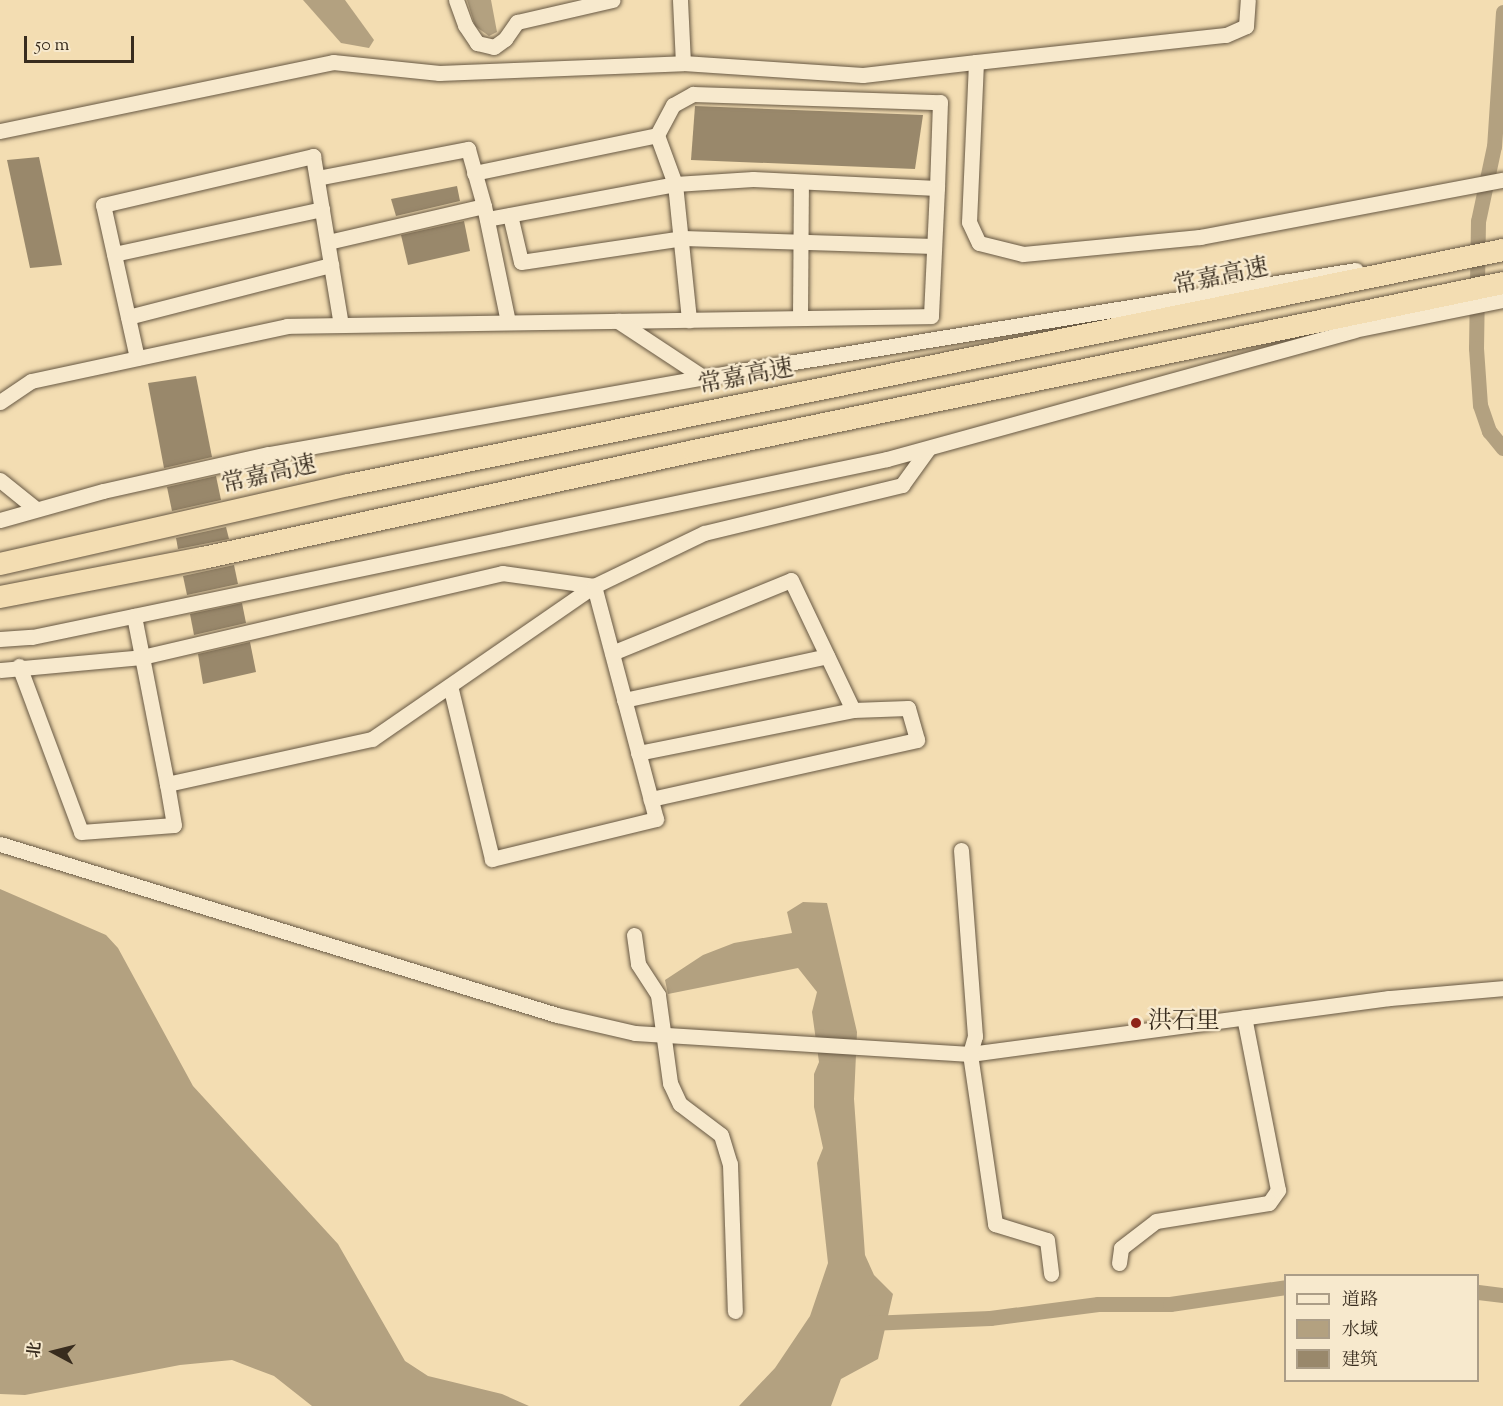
<!DOCTYPE html>
<html>
<head>
<meta charset="utf-8">
<style>
  body { margin:0 }
  #map { position:relative; width:1503px; height:1406px; overflow:hidden; background:#f3ddb2; font-family:"Sorts Mill Goudy","Noto Serif SC",serif }
  div>[style] { position:absolute }
  [style*='--x'] { left:calc(var(--x)*1px); top:calc(var(--y)*1px); width:calc(var(--w)*1px); rotate:calc(var(--a)*1deg) }
  .water>* { inset:0; background:#b3a180 }
  .canal>* { height:15px; margin:-7.5px; padding:0 7.5px; transform-origin:7.5px; border-radius:7.5px; background:#b3a180 }
  .building>* { inset:0; background:#99886b }
  .roads { filter:drop-shadow(0 0 2px #675843) drop-shadow(0 0 2px #675843) }
  .minor>* { height:15px; margin:-7.5px; padding:0 7.5px; transform-origin:7.5px; border-radius:7.5px; background:#f7e9cd }
  .highway>* { height:22px; margin:-11px; padding:0 11px; transform-origin:11px; border-radius:11px; background:#f3ddb2 }
  .dots>* { width:16px; height:16px; translate:-50% -50%; box-sizing:border-box; border:3px solid #f7e9cd; border-radius:50% }
  span { translate:-50% -50%; white-space:nowrap; text-align:center; line-height:1.15; -webkit-text-stroke:4.5px #f7e9cd; paint-order:stroke }
  .street-label { font-size:24px; color:#382c1e }
  .poi-label { font-size:24px; color:#382c1e }
  .left { translate:0 -50%; text-align:left }
  .legend { position:absolute; left:1284px; top:1274px; width:195px; height:108px; box-sizing:border-box; background:#f7e9cd; border:2px solid #ab9d87; margin:0; padding:8px 10px; list-style:none; font-size:18px; color:#382c1e }
  .legend li { display:flex; align-items:center; gap:12px; height:30px }
  .legend b { width:30px; border:2px solid #ab9d87 }
  .north { position:absolute; left:24px; top:1322px; width:60px; height:60px; -webkit-text-stroke:4px #f7e9cd; paint-order:stroke; rotate:277deg; font-size:16px; font-weight:700; line-height:24px; text-align:center; color:#382c1e }
  .north::after { content:''; display:block; margin:auto; width:21px; height:27px; background:#382c1e; clip-path:polygon(50% 0,100% 100%,50% 72%,0 100%) }
  .scale { position:absolute; left:24px; top:36px; width:110px; height:27px; box-sizing:border-box; border:3px solid #382c1e; border-top:0; padding-left:8px; font-size:18px; line-height:21px; white-space:nowrap; color:#382c1e; -webkit-text-stroke:4px #f7e9cd; paint-order:stroke }
</style>
</head>
<body>
<div id="map">
  <div class="water">
    <i style="clip-path:polygon(303px 0,345px 0,374px 40px,369px 48px,341px 43px)"></i>
    <i style="clip-path:polygon(467px 0,491px 0,497px 32px,489px 36px,475px 26px)"></i>
    <i style="clip-path:polygon(0 889px,106px 935px,118px 948px,193px 1086px,338px 1244px,405px 1361px,428px 1376px,502px 1394px,529px 1406px,312px 1406px,274px 1376px,232px 1360px,180px 1365px,25px 1395px,0 1394px)"></i>
    <i style="clip-path:polygon(803px 902px,827px 903px,857px 1032px,854px 1099px,865px 1255px,874px 1275px,893px 1294px,878px 1359px,841px 1379px,831px 1406px,739px 1406px,775px 1368px,810px 1316px,828px 1263px,817px 1163px,823px 1148px,814px 1107px,814px 1074px,819px 1062px,812px 1012px,817px 992px,798px 968px,668px 994px,665px 980px,703px 955px,734px 943px,792px 933px,787px 912px)"></i>
  </div>
  <div class="canal">
    <i style="--x:1503;--y:12;--w:134;--a:93.8"></i>
    <i style="--x:1494;--y:146;--w:77;--a:102"></i>
    <i style="--x:1478;--y:221;--w:127;--a:90.9"></i>
    <i style="--x:1476;--y:348;--w:57;--a:86"></i>
    <i style="--x:1480;--y:405;--w:28;--a:71"></i>
    <i style="--x:1489;--y:431;--w:22;--a:51"></i>
    <i style="--x:1478;--y:1292;--w:25;--a:7"></i>
    <i style="--x:868;--y:1323;--w:122;--a:-2.3"></i>
    <i style="--x:990;--y:1318;--w:109;--a:-7.4"></i>
    <i style="--x:1098;--y:1304;--w:72;--a:0"></i>
    <i style="--x:1170;--y:1304;--w:117;--a:-8.3"></i>
  </div>
  <div class="building">
    <i style="clip-path:polygon(695px 106px,923px 115px,915px 169px,691px 160px)"></i>
    <i style="clip-path:polygon(39px 157px,62px 265px,30px 268px,7px 160px)"></i>
    <i style="clip-path:polygon(457px 186px,460px 201px,396px 216px,391px 199px)"></i>
    <i style="clip-path:polygon(464px 221px,470px 251px,408px 265px,401px 235px)"></i>
    <i style="clip-path:polygon(196px 376px,212px 457px,164px 468px,148px 383px)"></i>
    <i style="clip-path:polygon(216px 476px,221px 500px,172px 511px,167px 487px)"></i>
    <i style="clip-path:polygon(226px 527px,229px 539px,178px 549px,176px 538px)"></i>
    <i style="clip-path:polygon(234px 565px,238px 584px,187px 595px,183px 576px)"></i>
    <i style="clip-path:polygon(242px 603px,246px 623px,194px 635px,190px 614px)"></i>
    <i style="clip-path:polygon(250px 642px,256px 672px,203px 684px,198px 654px)"></i>
  </div>
  <div class="roads">
    <div class="minor">
      <i style="--x:456;--y:0;--w:27;--a:70"></i>
      <i style="--x:465;--y:25;--w:22;--a:56"></i>
      <i style="--x:477;--y:43;--w:17;--a:13"></i>
      <i style="--x:494;--y:47;--w:14;--a:-36"></i>
      <i style="--x:505;--y:39;--w:21;--a:-55"></i>
      <i style="--x:517;--y:22;--w:98;--a:-13"></i>
      <i style="--x:680;--y:0;--w:63;--a:87.3"></i>
      <i style="--x:976;--y:62;--w:251;--a:-6.2"></i>
      <i style="--x:1226;--y:35;--w:22;--a:-24"></i>
      <i style="--x:1246;--y:26;--w:26;--a:-86"></i>
      <i style="--x:0;--y:131;--w:340;--a:-11.7"></i>
      <i style="--x:333;--y:62;--w:107;--a:5.9"></i>
      <i style="--x:439;--y:73;--w:244;--a:-2.3"></i>
      <i style="--x:683;--y:63;--w:180;--a:3.8"></i>
      <i style="--x:863;--y:75;--w:114;--a:-6.6"></i>
      <i style="--x:976;--y:62;--w:160;--a:92.5"></i>
      <i style="--x:969;--y:222;--w:23;--a:65"></i>
      <i style="--x:979;--y:243;--w:45;--a:14"></i>
      <i style="--x:1023;--y:254;--w:178;--a:-5.5"></i>
      <i style="--x:1200;--y:237;--w:308;--a:-10.7"></i>
      <i style="--x:657;--y:135;--w:34;--a:-62"></i>
      <i style="--x:673;--y:105;--w:23;--a:-29"></i>
      <i style="--x:693;--y:94;--w:247;--a:1.9"></i>
      <i style="--x:940;--y:102;--w:86;--a:92"></i>
      <i style="--x:474;--y:173;--w:187;--a:-11.7"></i>
      <i style="--x:657;--y:135;--w:52;--a:69.8"></i>
      <i style="--x:675;--y:184;--w:137;--a:84.1"></i>
      <i style="--x:317;--y:178;--w:154;--a:-10.9"></i>
      <i style="--x:468;--y:149;--w:59;--a:74.3"></i>
      <i style="--x:484;--y:206;--w:118;--a:78.3"></i>
      <i style="--x:510;--y:215;--w:48;--a:76.8"></i>
      <i style="--x:521;--y:262;--w:164;--a:-8.4"></i>
      <i style="--x:683;--y:238;--w:251;--a:1.8"></i>
      <i style="--x:487;--y:219;--w:191;--a:-10.5"></i>
      <i style="--x:675;--y:184;--w:78;--a:-3.7"></i>
      <i style="--x:753;--y:179;--w:184;--a:2.8"></i>
      <i style="--x:937;--y:188;--w:128;--a:92.7"></i>
      <i style="--x:931;--y:316;--w:313;--a:179.1"></i>
      <i style="--x:328;--y:242;--w:160;--a:-13"></i>
      <i style="--x:114;--y:254;--w:213;--a:-12.2"></i>
      <i style="--x:128;--y:317;--w:210;--a:-14.4"></i>
      <i style="--x:800;--y:318;--w:136;--a:-89.6"></i>
      <i style="--x:137;--y:358;--w:157;--a:-102.5"></i>
      <i style="--x:103;--y:205;--w:216;--a:-13.1"></i>
      <i style="--x:313;--y:156;--w:171;--a:80.6"></i>
      <i style="--x:0;--y:402;--w:37;--a:-34"></i>
      <i style="--x:31;--y:381;--w:262;--a:-12.1"></i>
      <i style="--x:287;--y:326;--w:331;--a:-0.9"></i>
      <i style="--x:618;--y:321;--w:102;--a:33.4"></i>
      <i style="--x:0;--y:480;--w:46;--a:38.9"></i>
      <i style="--x:0;--y:520;--w:107;--a:-15.7"></i>
      <i style="--x:103;--y:491;--w:170;--a:-12.6"></i>
      <i style="--x:269;--y:454;--w:471;--a:-10"></i>
      <i style="--x:733;--y:372;--w:631;--a:-9.3"></i>
      <i style="--x:134;--y:616;--w:171;--a:78.9"></i>
      <i style="--x:167;--y:784;--w:210;--a:-12.4"></i>
      <i style="--x:372;--y:739;--w:270;--a:-34.6"></i>
      <i style="--x:594;--y:586;--w:122;--a:-25.7"></i>
      <i style="--x:704;--y:533;--w:204;--a:-13.6"></i>
      <i style="--x:902;--y:485;--w:44;--a:-54.2"></i>
      <i style="--x:0;--y:639;--w:32;--a:-4"></i>
      <i style="--x:32;--y:637;--w:873;--a:-11.76"></i>
      <i style="--x:887;--y:459;--w:484;--a:-15.4"></i>
      <i style="--x:1354;--y:330;--w:152;--a:-11.4"></i>
      <i style="--x:612;--y:653;--w:193;--a:-22.2"></i>
      <i style="--x:791;--y:580;--w:144;--a:64.5"></i>
      <i style="--x:853;--y:710;--w:55;--a:-2.1"></i>
      <i style="--x:908;--y:708;--w:33;--a:74"></i>
      <i style="--x:917;--y:740;--w:273;--a:167.5"></i>
      <i style="--x:19;--y:666;--w:177;--a:69.5"></i>
      <i style="--x:81;--y:832;--w:93;--a:-4.3"></i>
      <i style="--x:174;--y:825;--w:42;--a:-99.7"></i>
      <i style="--x:0;--y:670;--w:143;--a:-5.2"></i>
      <i style="--x:142;--y:657;--w:370;--a:-13.1"></i>
      <i style="--x:502;--y:573;--w:93;--a:8"></i>
      <i style="--x:594;--y:586;--w:241;--a:75.1"></i>
      <i style="--x:656;--y:819;--w:169;--a:166.3"></i>
      <i style="--x:492;--y:859;--w:178;--a:-103.6"></i>
      <i style="--x:624;--y:700;--w:208;--a:-12.2"></i>
      <i style="--x:638;--y:753;--w:219;--a:-11.3"></i>
      <i style="--x:0;--y:844;--w:583;--a:17.07"></i>
      <i style="--x:557;--y:1015;--w:80;--a:13"></i>
      <i style="--x:635;--y:1033;--w:336;--a:3.6"></i>
      <i style="--x:970;--y:1054;--w:423;--a:-7.6"></i>
      <i style="--x:1389;--y:998;--w:114;--a:-5"></i>
      <i style="--x:961;--y:850;--w:187;--a:85.7"></i>
      <i style="--x:975;--y:1036;--w:19;--a:106"></i>
      <i style="--x:970;--y:1054;--w:172;--a:81.6"></i>
      <i style="--x:995;--y:1224;--w:54;--a:17.1"></i>
      <i style="--x:1047;--y:1240;--w:34;--a:83"></i>
      <i style="--x:634;--y:935;--w:29;--a:82"></i>
      <i style="--x:638;--y:964;--w:37;--a:57"></i>
      <i style="--x:658;--y:995;--w:89;--a:82.2"></i>
      <i style="--x:670;--y:1083;--w:23;--a:65"></i>
      <i style="--x:680;--y:1104;--w:51;--a:37.1"></i>
      <i style="--x:721;--y:1135;--w:30;--a:73"></i>
      <i style="--x:730;--y:1164;--w:147;--a:88.1"></i>
      <i style="--x:1119;--y:1263;--w:15;--a:-82"></i>
      <i style="--x:1121;--y:1248;--w:44;--a:-37.6"></i>
      <i style="--x:1156;--y:1221;--w:114;--a:-9.1"></i>
      <i style="--x:1269;--y:1203;--w:16;--a:-55"></i>
      <i style="--x:1278;--y:1190;--w:176;--a:-101.1"></i>
    </div>
    <div class="highway">
      <i style="--x:0;--y:564;--w:358;--a:-12.8"></i>
      <i style="--x:349;--y:485;--w:1178;--a:-11.51"></i>
      <i style="--x:0;--y:597;--w:207;--a:-10.9"></i>
      <i style="--x:203;--y:558;--w:503;--a:-12.29"></i>
      <i style="--x:694;--y:451;--w:826;--a:-11.73"></i>
    </div>
  </div>
  <div class="dots">
    <i style="left:1136px;top:1023px;background:#8f2418"></i>
  </div>
  <div class="street-label">
    <span style="left:1221px;top:278px;rotate:-12deg">常嘉高速</span>
    <span style="left:746px;top:378px;rotate:-11deg">常嘉高速</span>
    <span style="left:269px;top:476px;rotate:-13deg">常嘉高速</span>
  </div>
  <div class="poi-label">
    <span class="left" style="left:1148px;top:1023px">洪石里</span>
  </div>
  <ul class="legend">
  <li><b style="height:8px;background:#f7e9cd"></b>道路</li>
  <li><b style="height:16px;background:#b3a180"></b>水域</li>
  <li><b style="height:16px;background:#99886b"></b>建筑</li>
  </ul>
  <div class="north">北</div>
  <div class="scale">50 m</div>
</div>
</body>
</html>
